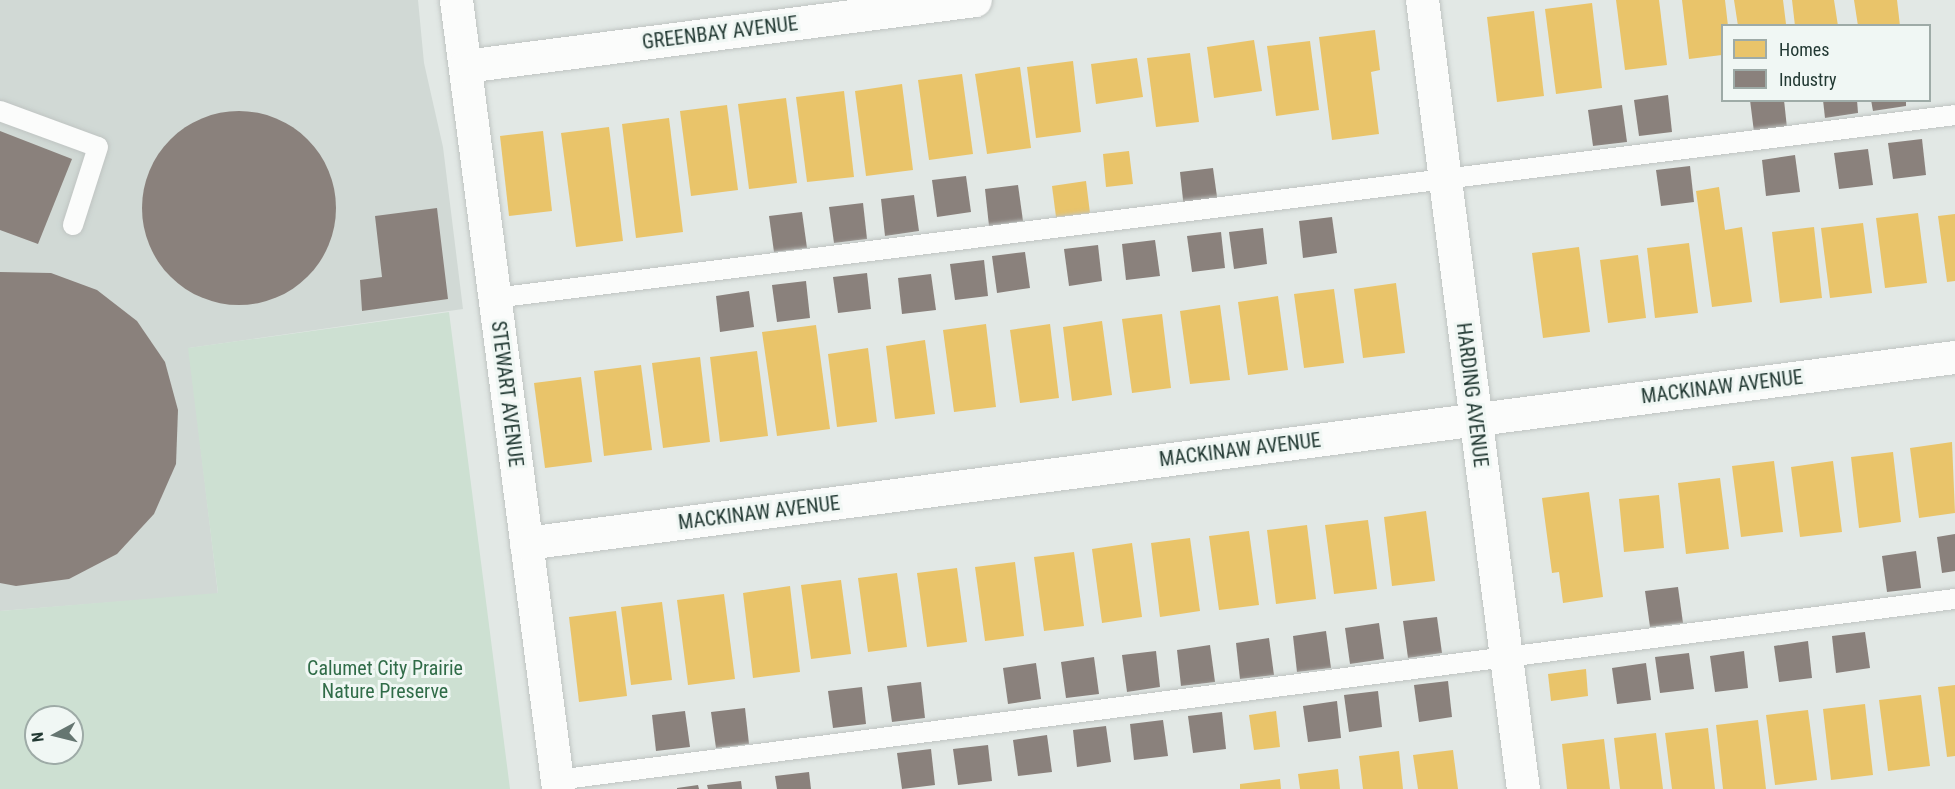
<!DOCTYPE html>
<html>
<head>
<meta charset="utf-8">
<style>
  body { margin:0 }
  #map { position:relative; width:1955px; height:789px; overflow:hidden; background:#e2e8e5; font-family:"Roboto Condensed",sans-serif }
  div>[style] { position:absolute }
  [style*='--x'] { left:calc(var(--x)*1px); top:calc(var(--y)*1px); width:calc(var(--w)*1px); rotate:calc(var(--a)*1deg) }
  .built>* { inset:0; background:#d1d9d5 }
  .green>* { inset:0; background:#cde0d2 }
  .homes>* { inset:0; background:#e9c46a }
  .industry>* { inset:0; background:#8a817c }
  .round { border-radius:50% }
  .roads { filter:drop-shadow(0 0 2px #bfc4c2) drop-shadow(0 0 2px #bfc4c2) }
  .lane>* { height:20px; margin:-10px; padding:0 10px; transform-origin:10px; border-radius:10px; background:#fbfcfb }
  .street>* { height:33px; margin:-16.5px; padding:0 16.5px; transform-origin:16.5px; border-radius:16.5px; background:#fbfcfb }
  span { translate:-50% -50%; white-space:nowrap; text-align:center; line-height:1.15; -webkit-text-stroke:6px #f0f7f4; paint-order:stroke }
  .street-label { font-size:20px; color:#223933 }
  .park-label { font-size:20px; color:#306c48 }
  .legend { position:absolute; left:1721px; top:24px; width:210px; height:78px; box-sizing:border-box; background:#f0f7f4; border:2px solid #9eaba7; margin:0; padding:8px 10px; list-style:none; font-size:18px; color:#223933 }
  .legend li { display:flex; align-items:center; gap:12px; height:30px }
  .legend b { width:30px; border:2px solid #9eaba7 }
  .north { position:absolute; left:24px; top:705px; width:60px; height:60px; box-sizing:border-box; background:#f0f7f4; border:2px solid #9eaba7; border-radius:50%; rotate:263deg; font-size:16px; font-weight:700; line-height:24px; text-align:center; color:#223933 }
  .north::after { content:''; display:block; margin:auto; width:21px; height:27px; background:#657671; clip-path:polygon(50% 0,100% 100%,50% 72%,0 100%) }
</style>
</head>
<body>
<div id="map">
  <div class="built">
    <i style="clip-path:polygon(0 0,418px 0,424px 63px,443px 147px,463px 309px,189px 348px,218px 594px,0 611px)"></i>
  </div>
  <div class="green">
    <i style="clip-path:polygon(evenodd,449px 312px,510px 789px,0 789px,0 611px,218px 593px,188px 348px,449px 312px,36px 717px,72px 717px,72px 753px,36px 753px,36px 717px)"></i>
  </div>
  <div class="homes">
    <i style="clip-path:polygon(1616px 0,1659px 0,1667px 65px,1625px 70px)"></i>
    <i style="clip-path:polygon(1682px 0,1725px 0,1728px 26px,1722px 26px,1722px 55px,1689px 59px)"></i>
    <i style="clip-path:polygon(1734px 0,1783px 0,1786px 24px,1738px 26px)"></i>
    <i style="clip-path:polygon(1792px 0,1834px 0,1838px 26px,1795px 26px)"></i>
    <i style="clip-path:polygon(1854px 0,1897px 0,1900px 26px,1858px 26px)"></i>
    <i style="clip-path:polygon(1592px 3px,1602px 88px,1556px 94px,1545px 9px)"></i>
    <i style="clip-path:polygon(1534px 11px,1544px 96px,1497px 102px,1487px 17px)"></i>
    <i style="clip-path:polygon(1375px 30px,1380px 70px,1371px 72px,1379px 134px,1332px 140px,1319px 37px)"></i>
    <i style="clip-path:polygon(1254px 40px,1262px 91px,1214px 98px,1207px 47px)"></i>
    <i style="clip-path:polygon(1310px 41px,1319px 110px,1276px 116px,1267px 46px)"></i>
    <i style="clip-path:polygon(1190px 53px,1199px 122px,1156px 127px,1147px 58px)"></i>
    <i style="clip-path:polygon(1137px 58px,1143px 97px,1096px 104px,1091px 64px)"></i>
    <i style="clip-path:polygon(1073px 61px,1081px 132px,1036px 138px,1027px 67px)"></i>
    <i style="clip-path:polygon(1020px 67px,1031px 148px,987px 154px,975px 74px)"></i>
    <i style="clip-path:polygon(962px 74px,973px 154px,929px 160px,918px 80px)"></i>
    <i style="clip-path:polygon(902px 84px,913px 170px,866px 176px,855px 91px)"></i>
    <i style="clip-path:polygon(844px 91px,854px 177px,807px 182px,796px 97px)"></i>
    <i style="clip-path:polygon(786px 98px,797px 183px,749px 189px,738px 104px)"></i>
    <i style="clip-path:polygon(727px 105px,738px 190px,691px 196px,680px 111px)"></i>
    <i style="clip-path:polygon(669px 118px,683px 232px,636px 238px,622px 124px)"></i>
    <i style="clip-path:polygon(609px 127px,623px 241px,576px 247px,561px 133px)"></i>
    <i style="clip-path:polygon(543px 131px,552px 211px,509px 216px,500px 136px)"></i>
    <i style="clip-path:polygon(1129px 151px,1133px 184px,1106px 187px,1103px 154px)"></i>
    <i style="clip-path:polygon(1086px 181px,1090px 213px,1056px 217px,1052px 186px)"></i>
    <i style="clip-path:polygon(1719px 187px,1725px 230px,1742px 227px,1752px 302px,1712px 307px,1696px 191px)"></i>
    <i style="clip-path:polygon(1918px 213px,1927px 283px,1885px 288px,1876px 218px)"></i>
    <i style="clip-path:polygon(1955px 214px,1955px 281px,1947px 282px,1938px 216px)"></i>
    <i style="clip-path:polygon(1863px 223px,1872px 293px,1830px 298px,1821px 228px)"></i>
    <i style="clip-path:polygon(1814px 227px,1822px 298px,1780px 303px,1772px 232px)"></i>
    <i style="clip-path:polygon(1689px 243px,1698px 313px,1655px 318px,1647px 248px)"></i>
    <i style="clip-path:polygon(1579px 247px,1590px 332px,1543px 338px,1532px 253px)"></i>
    <i style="clip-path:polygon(1638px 255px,1646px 318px,1608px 323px,1600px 260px)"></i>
    <i style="clip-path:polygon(1396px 283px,1405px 353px,1363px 358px,1354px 289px)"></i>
    <i style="clip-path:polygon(1334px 289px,1344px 363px,1304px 368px,1294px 294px)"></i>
    <i style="clip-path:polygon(1278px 296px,1288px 370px,1248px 375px,1238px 302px)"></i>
    <i style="clip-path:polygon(1220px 305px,1230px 380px,1190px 384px,1180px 311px)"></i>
    <i style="clip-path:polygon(1162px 314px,1171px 388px,1132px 393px,1122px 319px)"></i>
    <i style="clip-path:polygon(1102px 321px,1112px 395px,1072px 401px,1063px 327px)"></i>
    <i style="clip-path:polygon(986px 324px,996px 407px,954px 412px,943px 330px)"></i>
    <i style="clip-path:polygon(1050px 324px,1059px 398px,1020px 403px,1010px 330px)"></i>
    <i style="clip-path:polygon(816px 325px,830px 429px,777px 436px,762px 332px)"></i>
    <i style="clip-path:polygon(925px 340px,935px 414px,895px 419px,886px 346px)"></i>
    <i style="clip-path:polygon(868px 348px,877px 422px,837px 427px,828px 354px)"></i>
    <i style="clip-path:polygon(757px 351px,768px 436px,720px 442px,710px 357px)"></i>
    <i style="clip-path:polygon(700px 357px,710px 442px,663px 448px,652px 363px)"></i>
    <i style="clip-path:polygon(641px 365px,652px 450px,604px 456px,594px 371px)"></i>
    <i style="clip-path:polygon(581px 377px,592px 462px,545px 468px,534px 383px)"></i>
    <i style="clip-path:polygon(1952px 442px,1955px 513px,1919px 518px,1910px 448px)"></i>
    <i style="clip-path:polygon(1893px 452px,1901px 522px,1859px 528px,1851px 457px)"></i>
    <i style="clip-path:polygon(1774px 461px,1783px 532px,1741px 537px,1732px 466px)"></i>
    <i style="clip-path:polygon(1833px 461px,1842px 532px,1800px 537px,1791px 467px)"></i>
    <i style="clip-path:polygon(1720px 478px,1729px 549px,1686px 554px,1678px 483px)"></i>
    <i style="clip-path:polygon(1589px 492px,1603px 597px,1563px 603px,1559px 572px,1552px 573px,1542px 498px)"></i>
    <i style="clip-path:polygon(1659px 495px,1664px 548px,1624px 552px,1619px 499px)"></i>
    <i style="clip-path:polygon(1426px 511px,1435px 581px,1392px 586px,1384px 517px)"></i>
    <i style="clip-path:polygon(1368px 520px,1377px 589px,1334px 594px,1325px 525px)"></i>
    <i style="clip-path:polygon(1307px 525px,1316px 599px,1276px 604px,1267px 530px)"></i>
    <i style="clip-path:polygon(1249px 531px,1259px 605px,1219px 610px,1209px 536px)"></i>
    <i style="clip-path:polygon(1190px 538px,1200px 611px,1160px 617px,1151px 543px)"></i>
    <i style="clip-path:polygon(1132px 543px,1142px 617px,1102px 623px,1092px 549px)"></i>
    <i style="clip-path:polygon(1074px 552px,1084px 626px,1044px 631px,1034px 557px)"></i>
    <i style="clip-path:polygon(1015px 562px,1024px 636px,985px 641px,975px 567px)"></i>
    <i style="clip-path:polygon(957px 568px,967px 642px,927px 647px,917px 573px)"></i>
    <i style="clip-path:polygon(897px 573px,907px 647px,868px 652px,858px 578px)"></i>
    <i style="clip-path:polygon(841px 580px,851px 654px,811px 659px,801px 585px)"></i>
    <i style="clip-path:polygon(790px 586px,800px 672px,753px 678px,743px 593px)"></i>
    <i style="clip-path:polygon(724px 594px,735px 679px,688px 685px,677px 600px)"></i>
    <i style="clip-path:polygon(662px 602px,672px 680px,631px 685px,621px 607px)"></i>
    <i style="clip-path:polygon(616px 611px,627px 696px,579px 702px,569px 617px)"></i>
    <i style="clip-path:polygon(1586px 669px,1588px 696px,1551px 701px,1548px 674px)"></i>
    <i style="clip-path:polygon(1955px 685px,1955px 756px,1947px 757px,1938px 687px)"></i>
    <i style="clip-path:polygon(1921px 695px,1930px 766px,1888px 771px,1879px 700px)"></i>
    <i style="clip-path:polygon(1865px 704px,1873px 775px,1831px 780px,1823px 709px)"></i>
    <i style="clip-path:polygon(1808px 710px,1817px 780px,1775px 785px,1766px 715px)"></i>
    <i style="clip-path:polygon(1276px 711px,1280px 747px,1254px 750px,1249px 715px)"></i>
    <i style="clip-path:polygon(1758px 720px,1766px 789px,1723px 789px,1716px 725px)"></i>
    <i style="clip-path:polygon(1708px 728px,1715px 789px,1672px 789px,1665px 733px)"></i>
    <i style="clip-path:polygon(1656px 733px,1663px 789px,1620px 789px,1614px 738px)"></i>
    <i style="clip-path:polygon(1604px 739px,1610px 789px,1567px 789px,1562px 744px)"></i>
    <i style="clip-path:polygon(1453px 750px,1458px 789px,1418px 789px,1413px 755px)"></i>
    <i style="clip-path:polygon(1399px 751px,1403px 789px,1363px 789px,1359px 756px)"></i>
    <i style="clip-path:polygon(1338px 769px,1340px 789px,1300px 789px,1298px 774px)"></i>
    <i style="clip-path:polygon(1280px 779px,1281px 789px,1240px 789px,1240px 784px)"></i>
  </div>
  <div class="industry">
    <i style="clip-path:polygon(1668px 95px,1672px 132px,1639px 136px,1634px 100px)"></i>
    <i style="clip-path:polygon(1750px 100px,1784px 100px,1787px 128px,1754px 132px)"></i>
    <i style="clip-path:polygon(1823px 100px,1857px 100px,1858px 113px,1825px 118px)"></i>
    <i style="clip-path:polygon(1871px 100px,1906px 100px,1906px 106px,1873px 111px)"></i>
    <i style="clip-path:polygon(1622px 105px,1627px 142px,1593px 146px,1588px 110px)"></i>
    <i class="round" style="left:142px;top:111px;width:194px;height:194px"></i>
    <i style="clip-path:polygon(0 131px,72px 159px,38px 244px,0 230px)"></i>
    <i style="clip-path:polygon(1922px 139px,1926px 175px,1893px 179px,1888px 143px)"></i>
    <i style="clip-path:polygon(1868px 149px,1873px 185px,1839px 189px,1834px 153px)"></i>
    <i style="clip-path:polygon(1795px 155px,1800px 192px,1766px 196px,1762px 160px)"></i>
    <i style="clip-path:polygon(1690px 166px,1694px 202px,1661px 206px,1656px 170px)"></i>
    <i style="clip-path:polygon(1213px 168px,1218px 204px,1184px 209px,1180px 172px)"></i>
    <i style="clip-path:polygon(966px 176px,971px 212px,937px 217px,932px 180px)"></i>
    <i style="clip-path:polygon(1018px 185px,1023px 221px,989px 226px,985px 189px)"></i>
    <i style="clip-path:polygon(914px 195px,919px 231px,885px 236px,881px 199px)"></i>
    <i style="clip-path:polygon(863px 203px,867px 239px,834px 243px,829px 207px)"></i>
    <i style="clip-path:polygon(437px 208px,448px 299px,362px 311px,360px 280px,382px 277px,375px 216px)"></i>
    <i style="clip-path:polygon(802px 212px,807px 248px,774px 252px,769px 216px)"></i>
    <i style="clip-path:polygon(1332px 217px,1337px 253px,1303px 258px,1299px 221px)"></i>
    <i style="clip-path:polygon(1263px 228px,1267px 264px,1234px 269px,1229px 232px)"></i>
    <i style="clip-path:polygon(1221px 232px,1225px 268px,1192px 272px,1187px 236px)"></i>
    <i style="clip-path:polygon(1155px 240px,1160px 276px,1126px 280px,1122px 244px)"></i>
    <i style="clip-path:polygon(1098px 245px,1102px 281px,1069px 286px,1064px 249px)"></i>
    <i style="clip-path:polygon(1025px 252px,1030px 288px,997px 293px,992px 256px)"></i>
    <i style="clip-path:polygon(984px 260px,988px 296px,955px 300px,950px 264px)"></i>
    <i style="clip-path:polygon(0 272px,51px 273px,97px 290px,137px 321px,165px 362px,178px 410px,176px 464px,154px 514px,117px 554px,69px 579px,16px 586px,0 583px)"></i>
    <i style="clip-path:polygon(867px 273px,871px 309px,838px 313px,833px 277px)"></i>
    <i style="clip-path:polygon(931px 274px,936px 310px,902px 314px,898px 278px)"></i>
    <i style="clip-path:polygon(806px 281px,810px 318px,777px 322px,772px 285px)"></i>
    <i style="clip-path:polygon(749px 291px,754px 327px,720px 332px,716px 296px)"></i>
    <i style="clip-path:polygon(1955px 534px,1955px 571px,1942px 573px,1937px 537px)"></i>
    <i style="clip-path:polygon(1916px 551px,1921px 588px,1887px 592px,1882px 556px)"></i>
    <i style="clip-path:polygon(1678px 587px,1683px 623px,1650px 627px,1645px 591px)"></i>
    <i style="clip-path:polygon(1437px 617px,1442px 653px,1408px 658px,1403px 621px)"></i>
    <i style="clip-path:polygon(1379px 623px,1384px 659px,1350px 664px,1345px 628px)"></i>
    <i style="clip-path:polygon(1326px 631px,1331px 668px,1297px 672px,1293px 636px)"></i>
    <i style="clip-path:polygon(1865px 632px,1870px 668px,1836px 673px,1832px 636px)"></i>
    <i style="clip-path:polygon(1269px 638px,1274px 675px,1240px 679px,1236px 643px)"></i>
    <i style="clip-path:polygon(1808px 641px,1812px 678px,1779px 682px,1774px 646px)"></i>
    <i style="clip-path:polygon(1210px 645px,1215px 682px,1181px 686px,1177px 650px)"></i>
    <i style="clip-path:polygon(1156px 651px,1160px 687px,1127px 692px,1122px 655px)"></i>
    <i style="clip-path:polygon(1744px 651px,1748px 688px,1715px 692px,1710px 656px)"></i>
    <i style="clip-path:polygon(1689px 653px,1694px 689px,1660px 693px,1655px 657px)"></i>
    <i style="clip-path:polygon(1094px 657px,1099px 694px,1066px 698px,1061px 662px)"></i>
    <i style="clip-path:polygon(1036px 663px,1041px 699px,1008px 704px,1003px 668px)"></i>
    <i style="clip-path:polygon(1646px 663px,1651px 700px,1617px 704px,1612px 668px)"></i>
    <i style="clip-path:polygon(1448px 681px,1452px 717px,1419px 722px,1414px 685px)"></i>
    <i style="clip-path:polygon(921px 682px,925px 718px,892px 722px,887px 686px)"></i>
    <i style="clip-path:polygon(862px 687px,866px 724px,833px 728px,828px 691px)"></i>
    <i style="clip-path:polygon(1378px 691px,1382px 727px,1349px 732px,1344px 695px)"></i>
    <i style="clip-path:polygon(1337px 701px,1341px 738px,1308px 742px,1303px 706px)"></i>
    <i style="clip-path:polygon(745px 708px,749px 744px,716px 748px,711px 712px)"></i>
    <i style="clip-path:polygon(685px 711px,690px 747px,656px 751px,652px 715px)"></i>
    <i style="clip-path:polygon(1222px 712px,1226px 749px,1193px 753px,1188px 716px)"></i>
    <i style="clip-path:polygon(1163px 720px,1168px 756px,1134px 760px,1130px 724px)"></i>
    <i style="clip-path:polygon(1106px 726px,1111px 762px,1077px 767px,1073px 730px)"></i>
    <i style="clip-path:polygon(1047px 735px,1052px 772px,1018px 776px,1013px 740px)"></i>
    <i style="clip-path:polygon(988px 745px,992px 781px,958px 785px,953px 749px)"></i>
    <i style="clip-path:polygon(931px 749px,935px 785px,902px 789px,897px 753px)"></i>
    <i style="clip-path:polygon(809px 772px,811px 789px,777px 789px,775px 776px)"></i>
    <i style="clip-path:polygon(741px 781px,742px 789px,708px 789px,707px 785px)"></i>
    <i style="clip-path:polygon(698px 785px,699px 789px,677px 789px,677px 788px)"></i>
  </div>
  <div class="roads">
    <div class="lane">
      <i style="--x:0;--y:111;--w:104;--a:20.2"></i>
      <i style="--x:98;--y:147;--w:82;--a:107.8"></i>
      <i style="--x:495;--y:298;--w:1471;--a:-7.14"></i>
      <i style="--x:557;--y:780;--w:1410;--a:-7.38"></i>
    </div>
    <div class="street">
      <i style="--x:456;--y:0;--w:796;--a:82.63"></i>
      <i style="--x:1422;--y:0;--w:795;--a:82.71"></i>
      <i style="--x:465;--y:66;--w:514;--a:-7.37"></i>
      <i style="--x:526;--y:543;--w:1441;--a:-7.42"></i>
    </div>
  </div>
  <div class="street-label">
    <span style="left:720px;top:33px;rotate:-7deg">GREENBAY AVENUE</span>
    <span style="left:1722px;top:387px;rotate:-7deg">MACKINAW AVENUE</span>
    <span style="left:507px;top:394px;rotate:83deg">STEWART AVENUE</span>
    <span style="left:1472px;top:395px;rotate:83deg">HARDING AVENUE</span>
    <span style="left:1240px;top:450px;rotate:-7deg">MACKINAW AVENUE</span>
    <span style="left:759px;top:513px;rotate:-7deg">MACKINAW AVENUE</span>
  </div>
  <div class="park-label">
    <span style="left:385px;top:680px">Calumet City Prairie<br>Nature Preserve</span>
  </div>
  <ul class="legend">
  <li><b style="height:16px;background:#e9c46a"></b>Homes</li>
  <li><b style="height:16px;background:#8a817c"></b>Industry</li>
  </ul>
  <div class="north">N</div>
</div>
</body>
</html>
